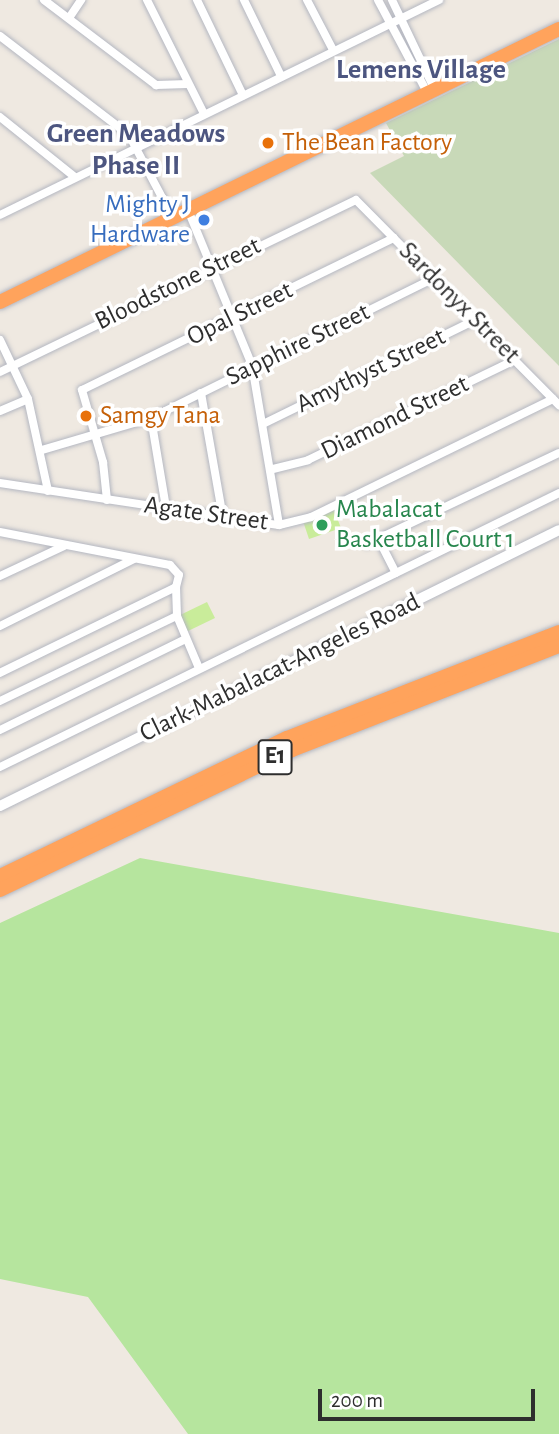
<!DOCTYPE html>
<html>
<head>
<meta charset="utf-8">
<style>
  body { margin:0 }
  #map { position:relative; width:559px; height:1434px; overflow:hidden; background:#efe9e1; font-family:"Alegreya Sans",sans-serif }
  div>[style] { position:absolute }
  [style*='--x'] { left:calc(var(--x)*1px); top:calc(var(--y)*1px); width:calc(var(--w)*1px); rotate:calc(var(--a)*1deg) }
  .green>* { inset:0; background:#b6e59e }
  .cemetery>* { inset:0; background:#c8d9b8 }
  .pitch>* { inset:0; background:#c9ec9a }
  .roads { filter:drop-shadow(0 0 2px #b4b7c1) drop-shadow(0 0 2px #b4b7c1) }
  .street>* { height:8px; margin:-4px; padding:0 4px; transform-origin:4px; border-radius:4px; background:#fff }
  .secondary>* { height:10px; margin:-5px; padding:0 5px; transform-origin:5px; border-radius:5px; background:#fff }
  .highway>* { height:14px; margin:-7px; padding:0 7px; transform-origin:7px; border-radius:7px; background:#ffa35c }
  .dots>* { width:19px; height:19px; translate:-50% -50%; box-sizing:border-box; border:4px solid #fff; border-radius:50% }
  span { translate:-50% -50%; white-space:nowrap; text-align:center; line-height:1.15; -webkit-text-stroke:7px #fff; paint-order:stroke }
  .shield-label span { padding:2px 5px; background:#fff; border:2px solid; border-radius:5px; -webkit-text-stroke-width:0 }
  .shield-label { font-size:24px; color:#2e2e2e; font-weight:700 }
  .food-label { font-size:26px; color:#c56008 }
  .left { translate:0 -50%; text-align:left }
  .shop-label { font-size:26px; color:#366cbe }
  .right { translate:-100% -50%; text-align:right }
  .street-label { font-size:26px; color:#2e2e2e }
  .leisure-label { font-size:26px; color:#27864d }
  .neighbourhood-label { font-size:28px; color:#4d5680; font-weight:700 }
  .scale { position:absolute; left:318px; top:1389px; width:217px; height:32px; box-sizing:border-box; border:4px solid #2e2e2e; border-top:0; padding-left:9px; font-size:21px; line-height:24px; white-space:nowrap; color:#2e2e2e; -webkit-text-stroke:5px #fff; paint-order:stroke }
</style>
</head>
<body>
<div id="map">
  <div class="green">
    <i style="clip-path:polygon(140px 858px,559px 933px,559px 1434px,188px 1434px,88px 1297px,0 1279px,0 923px)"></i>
  </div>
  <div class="cemetery">
    <i style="clip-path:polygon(559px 39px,559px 366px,370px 173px,404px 156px,386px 123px)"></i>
  </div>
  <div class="pitch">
    <i style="clip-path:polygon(334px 510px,341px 528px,309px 539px,303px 521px)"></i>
    <i style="clip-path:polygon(207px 602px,215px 618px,186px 632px,178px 616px)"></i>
  </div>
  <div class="roads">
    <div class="street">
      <i style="--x:44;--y:0;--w:141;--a:37.2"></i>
      <i style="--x:156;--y:85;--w:32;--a:-2"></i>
      <i style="--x:147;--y:0;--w:127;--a:63.4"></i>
      <i style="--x:197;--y:0;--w:106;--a:64.2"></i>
      <i style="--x:244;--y:0;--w:85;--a:64"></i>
      <i style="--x:307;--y:0;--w:56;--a:62.5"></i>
      <i style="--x:378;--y:0;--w:104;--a:62"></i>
      <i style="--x:392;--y:0;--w:98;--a:64.5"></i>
      <i style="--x:69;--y:18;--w:22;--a:-56"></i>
      <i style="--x:0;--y:36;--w:163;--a:37.5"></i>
      <i style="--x:129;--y:135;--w:94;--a:62.1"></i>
      <i style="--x:0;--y:117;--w:96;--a:38.7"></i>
      <i style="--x:188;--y:210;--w:168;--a:67.6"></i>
      <i style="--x:252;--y:365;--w:162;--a:80.4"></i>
      <i style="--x:0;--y:215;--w:489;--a:-26.1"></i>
      <i style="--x:0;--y:340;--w:65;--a:64.6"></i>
      <i style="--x:28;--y:399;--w:94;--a:77.7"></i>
      <i style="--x:0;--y:372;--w:395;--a:-25.8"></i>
      <i style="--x:356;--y:200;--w:289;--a:45.3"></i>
      <i style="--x:201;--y:393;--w:127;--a:80"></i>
      <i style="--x:0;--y:411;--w:30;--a:-23"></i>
      <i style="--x:151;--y:418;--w:91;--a:80.5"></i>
      <i style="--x:265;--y:423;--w:236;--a:-26.1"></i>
      <i style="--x:42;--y:450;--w:114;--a:-16.4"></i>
      <i style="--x:151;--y:418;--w:316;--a:-26.3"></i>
      <i style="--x:273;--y:469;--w:36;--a:-14"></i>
      <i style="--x:308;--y:460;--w:230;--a:-25.8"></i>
      <i style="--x:0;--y:483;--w:282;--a:8.6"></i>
      <i style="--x:279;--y:525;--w:33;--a:-14"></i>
      <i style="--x:311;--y:517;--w:269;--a:-26"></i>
      <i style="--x:107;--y:500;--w:38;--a:-96"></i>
      <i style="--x:103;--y:462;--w:75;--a:-106.3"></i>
      <i style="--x:82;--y:390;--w:347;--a:-26"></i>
      <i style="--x:0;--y:532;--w:173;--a:11"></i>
      <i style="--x:170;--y:565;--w:13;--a:48"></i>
      <i style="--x:179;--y:575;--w:12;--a:104"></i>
      <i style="--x:176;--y:587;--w:196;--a:154"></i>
      <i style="--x:379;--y:540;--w:37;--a:63"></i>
      <i style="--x:367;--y:544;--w:212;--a:-25.4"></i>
      <i style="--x:0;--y:576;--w:71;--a:-25.1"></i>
      <i style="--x:176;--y:587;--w:29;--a:88"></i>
      <i style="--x:177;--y:616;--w:56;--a:67.1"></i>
      <i style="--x:0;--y:626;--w:150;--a:-26.6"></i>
      <i style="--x:0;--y:701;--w:196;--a:-25.7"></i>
      <i style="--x:0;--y:730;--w:207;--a:-26.1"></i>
      <i style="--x:0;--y:767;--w:623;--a:-26.11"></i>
    </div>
    <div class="secondary">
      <i style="--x:0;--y:806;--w:623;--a:-26.28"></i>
    </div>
    <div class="highway">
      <i style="--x:0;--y:302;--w:622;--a:-26.03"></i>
      <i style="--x:0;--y:876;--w:318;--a:-25.7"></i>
      <i style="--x:287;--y:738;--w:292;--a:-21.3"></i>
      <i style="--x:0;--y:890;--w:324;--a:-25.6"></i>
      <i style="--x:292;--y:750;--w:287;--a:-21.3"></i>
    </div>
  </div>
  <div class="dots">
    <i style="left:268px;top:143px;background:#e8710a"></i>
    <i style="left:204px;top:220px;background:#3f7fe0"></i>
    <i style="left:86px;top:416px;background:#e8710a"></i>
    <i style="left:322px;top:525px;background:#2e9e5b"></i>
  </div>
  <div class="shield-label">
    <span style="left:275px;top:757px">E1</span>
  </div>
  <div class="food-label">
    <span class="left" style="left:282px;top:143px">The Bean Factory</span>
    <span class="left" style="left:100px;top:416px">Samgy Tana</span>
  </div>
  <div class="shop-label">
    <span class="right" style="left:190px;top:220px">Mighty J<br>Hardware</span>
  </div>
  <div class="street-label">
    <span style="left:178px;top:284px;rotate:-26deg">Bloodstone Street</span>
    <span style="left:459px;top:303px;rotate:45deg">Sardonyx Street</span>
    <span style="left:240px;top:314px;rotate:-26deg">Opal Street</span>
    <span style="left:298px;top:345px;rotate:-26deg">Sapphire Street</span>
    <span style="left:371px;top:371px;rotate:-26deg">Amythyst Street</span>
    <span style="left:395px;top:418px;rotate:-26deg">Diamond Street</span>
    <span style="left:206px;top:514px;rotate:8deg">Agate Street</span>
    <span style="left:280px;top:668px;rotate:-26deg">Clark-Mabalacat-Angeles Road</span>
  </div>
  <div class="leisure-label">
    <span class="left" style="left:336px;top:525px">Mabalacat<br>Basketball Court 1</span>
  </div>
  <div class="neighbourhood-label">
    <span style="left:421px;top:70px">Lemens Village</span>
    <span style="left:136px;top:150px">Green Meadows<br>Phase II</span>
  </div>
  <div class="scale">200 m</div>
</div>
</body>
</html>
